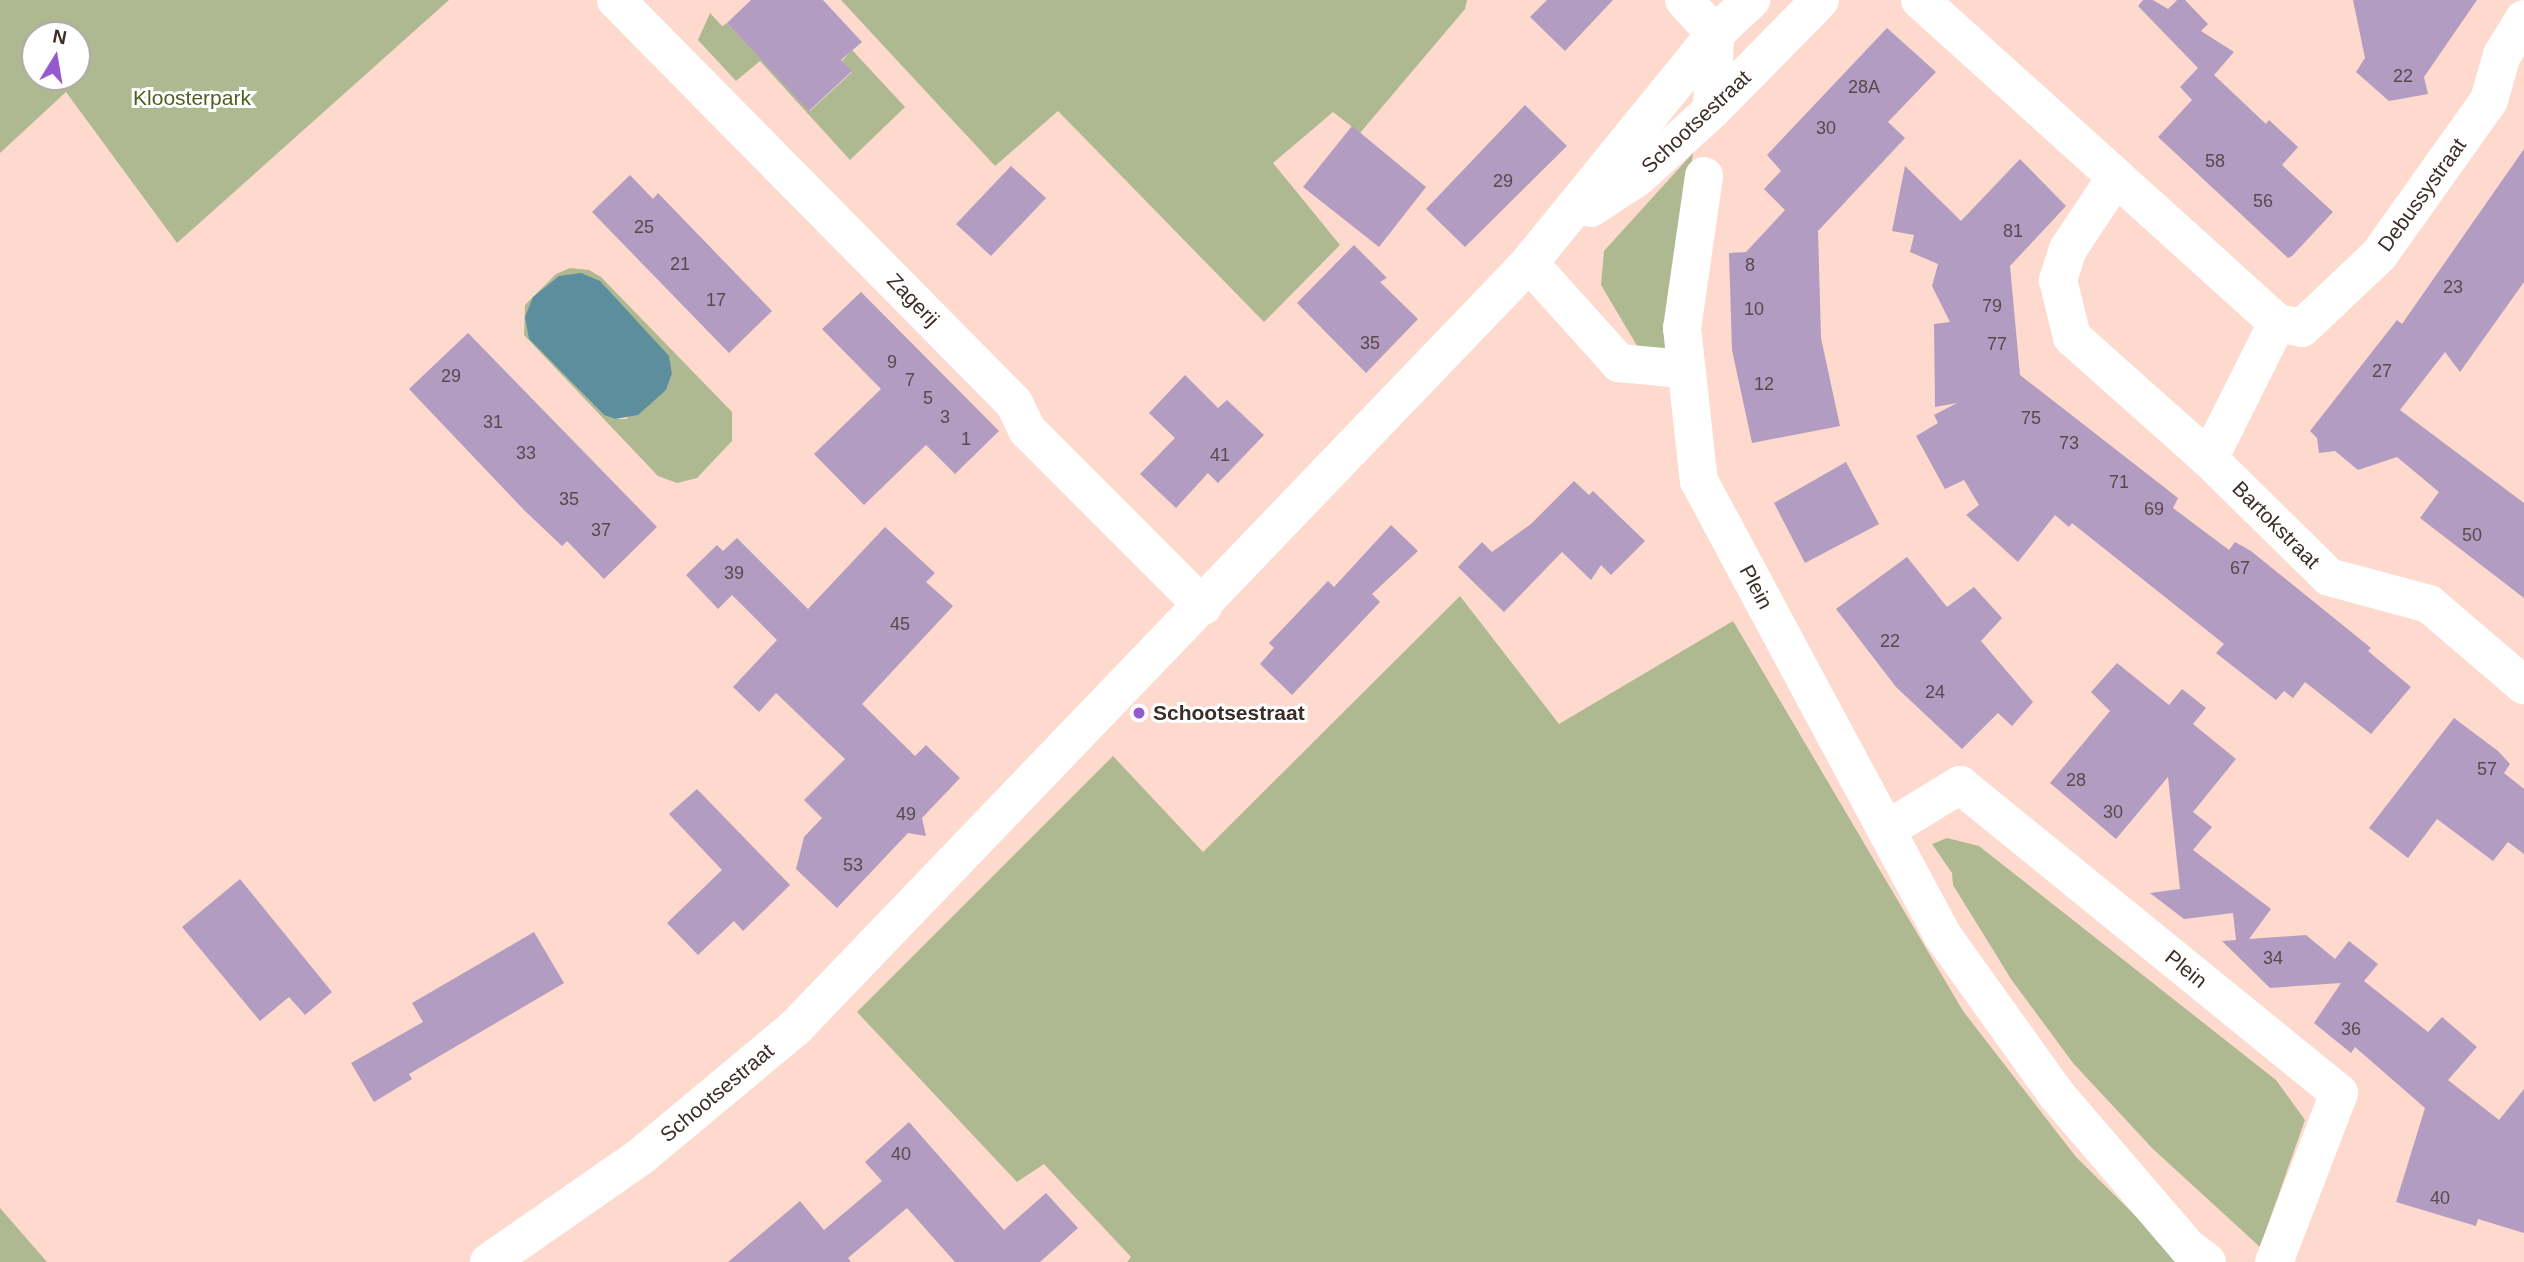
<!DOCTYPE html>
<html>
<head>
<meta charset="utf-8">
<style>
  body { margin:0 }
  #map { position:relative; width:2524px; height:1262px; overflow:hidden; background:#fddacd; font-family:Helvetica,sans-serif }
  div>[style] { position:absolute }
  [style*='--x'] { left:calc(var(--x)*1px); top:calc(var(--y)*1px); width:calc(var(--w)*1px); rotate:calc(var(--a)*1deg) }
  .green>* { inset:0; background:#aeb991 }
  .water>* { inset:0; background:#5d8e9e }
  .building>* { inset:0; background:#b29cc1 }
  .minor>* { height:38px; margin:-19px; padding:0 19px; transform-origin:19px; border-radius:19px; background:#fff }
  .secondary>* { height:38px; margin:-19px; padding:0 19px; transform-origin:19px; border-radius:19px; background:#fff }
  .dots>* { width:19px; height:19px; translate:-50% -50%; box-sizing:border-box; border:4px solid #fff; border-radius:50% }
  span { translate:-50% -50%; white-space:nowrap; text-align:center; line-height:1.15; -webkit-text-stroke:6px #fff; paint-order:stroke }
  .number-label { font-size:18px; color:#59494e }
  .number-label span { -webkit-text-stroke-width:0 }
  .park-label { font-size:21px; color:#505e1f }
  .street-label { font-size:21px; color:#3b2d28 }
  .poi-label { font-size:21px; color:#3b2d28; font-weight:700 }
  .left { translate:0 -50%; text-align:left }
  .north { position:absolute; left:21px; top:21px; width:70px; height:70px; box-sizing:border-box; background:#fff; border:2px solid #b1aba9; border-radius:50%; rotate:11deg; font-size:19px; font-weight:700; line-height:28px; text-align:center; color:#3b2d28 }
  .north::after { content:''; display:block; margin:auto; width:24px; height:32px; background:#9559d0; clip-path:polygon(50% 0,100% 100%,50% 72%,0 100%) }
</style>
</head>
<body>
<div id="map">
  <div class="green">
    <i style="clip-path:polygon(evenodd,0 0,449px 0,177px 243px,66px 92px,0 153px,0 0,35px 35px,77px 35px,77px 77px,35px 77px,35px 35px)"></i>
    <i style="clip-path:polygon(841px 0,1467px 0,1465px 9px,1360px 133px,1333px 112px,1273px 163px,1340px 245px,1264px 322px,1058px 111px,995px 166px)"></i>
    <i style="clip-path:polygon(710px 13px,722px 26px,727px 23px,810px 111px,852px 72px,842px 61px,852px 50px,905px 107px,850px 160px,760px 61px,736px 81px,698px 40px)"></i>
    <i style="clip-path:polygon(1693px 153px,1665px 350px,1649px 366px,1601px 285px,1604px 251px)"></i>
    <i style="clip-path:polygon(evenodd,570px 268px,589px 270px,601px 277px,732px 412px,732px 441px,697px 478px,677px 483px,658px 476px,524px 335px,525px 305px,556px 274px,570px 268px,529px 339px,669px 356px,672px 373px,626px 419px,615px 419px,604px 415px,529px 339px)"></i>
    <i style="clip-path:polygon(1460px 596px,1559px 724px,1733px 621px,1963px 1011px,2076px 1157px,2182px 1262px,1127px 1262px,1131px 1257px,1044px 1164px,1017px 1182px,857px 1012px,1113px 756px,1203px 852px)"></i>
    <i style="clip-path:polygon(1947px 838px,1979px 846px,2276px 1080px,2305px 1120px,2260px 1247px,2153px 1149px,2073px 1063px,2011px 979px,1953px 885px,1952px 873px,1932px 844px)"></i>
    <i style="clip-path:polygon(0 1208px,47px 1262px,0 1262px)"></i>
  </div>
  <div class="water">
    <i style="clip-path:polygon(581px 273px,600px 281px,669px 356px,672px 373px,666px 390px,638px 415px,615px 419px,604px 415px,529px 339px,525px 317px,533px 297px,559px 276px)"></i>
  </div>
  <div class="building">
    <i style="clip-path:polygon(751px 0,823px 0,862px 42px,841px 60px,852px 71px,809px 111px,727px 23px)"></i>
    <i style="clip-path:polygon(1547px 0,1613px 0,1565px 51px,1530px 17px)"></i>
    <i style="clip-path:polygon(2143px 0,2153px 0,2168px 9px,2177px 0,2185px 0,2208px 24px,2201px 31px,2234px 52px,2214px 75px,2266px 124px,2269px 120px,2298px 147px,2282px 165px,2333px 212px,2292px 256px,2288px 258px,2158px 137px,2192px 100px,2180px 87px,2198px 68px,2138px 6px)"></i>
    <i style="clip-path:polygon(2353px 0,2477px 0,2424px 77px,2428px 94px,2389px 101px,2356px 72px,2365px 58px)"></i>
    <i style="clip-path:polygon(1887px 28px,1936px 72px,1888px 122px,1905px 138px,1818px 231px,1821px 338px,1840px 426px,1752px 443px,1732px 350px,1729px 253px,1746px 252px,1785px 210px,1764px 189px,1781px 171px,1767px 155px)"></i>
    <i style="clip-path:polygon(1525px 105px,1567px 146px,1465px 247px,1426px 209px)"></i>
    <i style="clip-path:polygon(1352px 126px,1426px 187px,1379px 247px,1303px 187px)"></i>
    <i style="clip-path:polygon(2524px 149px,2524px 282px,2460px 372px,2445px 352px,2400px 410px,2524px 503px,2524px 598px,2420px 518px,2439px 492px,2397px 457px,2358px 470px,2335px 451px,2319px 453px,2317px 438px,2310px 431px,2397px 320px,2402px 324px)"></i>
    <i style="clip-path:polygon(2020px 159px,2066px 206px,2010px 266px,2020px 375px,2178px 498px,2173px 508px,2229px 550px,2235px 542px,2251px 551px,2371px 648px,2368px 651px,2411px 687px,2371px 734px,2305px 682px,2293px 698px,2284px 691px,2276px 700px,2216px 653px,2224px 644px,2072px 523px,2069px 527px,2055px 515px,2018px 562px,1966px 515px,1979px 505px,1964px 480px,1945px 489px,1916px 436px,1938px 423px,1934px 415px,1957px 403px,1935px 407px,1934px 324px,1950px 322px,1932px 286px,1938px 264px,1910px 252px,1914px 235px,1892px 231px,1905px 166px,1961px 221px)"></i>
    <i style="clip-path:polygon(1011px 166px,1046px 198px,991px 256px,956px 224px)"></i>
    <i style="clip-path:polygon(630px 175px,653px 199px,658px 193px,772px 311px,729px 353px,592px 212px)"></i>
    <i style="clip-path:polygon(1354px 245px,1387px 278px,1380px 282px,1418px 319px,1366px 373px,1297px 303px)"></i>
    <i style="clip-path:polygon(861px 292px,999px 431px,955px 474px,926px 445px,864px 505px,814px 454px,881px 389px,822px 329px)"></i>
    <i style="clip-path:polygon(468px 333px,657px 527px,604px 579px,567px 541px,562px 546px,524px 510px,409px 389px)"></i>
    <i style="clip-path:polygon(1185px 375px,1218px 408px,1227px 400px,1264px 435px,1218px 483px,1208px 473px,1176px 508px,1140px 474px,1175px 438px,1149px 413px)"></i>
    <i style="clip-path:polygon(1846px 462px,1879px 524px,1805px 563px,1774px 503px)"></i>
    <i style="clip-path:polygon(1574px 481px,1589px 495px,1593px 491px,1645px 541px,1611px 575px,1601px 565px,1591px 580px,1562px 552px,1504px 612px,1458px 567px,1482px 542px,1492px 552px,1531px 524px)"></i>
    <i style="clip-path:polygon(1391px 525px,1418px 551px,1372px 594px,1380px 602px,1292px 695px,1260px 664px,1274px 648px,1269px 643px,1328px 581px,1334px 587px)"></i>
    <i style="clip-path:polygon(885px 527px,935px 573px,926px 582px,953px 606px,862px 704px,915px 756px,926px 745px,960px 778px,922px 818px,926px 836px,908px 833px,837px 908px,796px 869px,804px 837px,822px 818px,804px 800px,845px 759px,776px 693px,759px 712px,733px 687px,777px 640px,732px 595px,718px 609px,686px 575px,717px 545px,723px 551px,737px 538px,808px 609px)"></i>
    <i style="clip-path:polygon(1907px 557px,1947px 607px,1974px 587px,2002px 618px,1981px 641px,2033px 702px,2012px 726px,1998px 713px,1962px 749px,1896px 687px,1836px 609px)"></i>
    <i style="clip-path:polygon(2117px 663px,2169px 705px,2182px 689px,2206px 708px,2193px 724px,2236px 759px,2193px 812px,2212px 827px,2193px 850px,2271px 909px,2249px 939px,2306px 935px,2335px 959px,2349px 941px,2378px 964px,2364px 981px,2428px 1032px,2442px 1017px,2477px 1047px,2448px 1080px,2499px 1120px,2524px 1089px,2524px 1233px,2478px 1219px,2476px 1226px,2396px 1202px,2425px 1108px,2355px 1047px,2351px 1053px,2314px 1023px,2341px 983px,2270px 988px,2222px 941px,2236px 940px,2233px 913px,2184px 919px,2150px 893px,2180px 889px,2168px 777px,2116px 839px,2050px 783px,2110px 711px,2091px 692px)"></i>
    <i style="clip-path:polygon(2454px 718px,2498px 751px,2510px 764px,2504px 773px,2524px 789px,2524px 854px,2508px 842px,2493px 861px,2437px 819px,2408px 858px,2369px 828px)"></i>
    <i style="clip-path:polygon(697px 789px,790px 885px,743px 931px,734px 921px,698px 955px,667px 923px,722px 870px,669px 814px)"></i>
    <i style="clip-path:polygon(240px 879px,332px 992px,305px 1015px,289px 997px,260px 1021px,182px 927px)"></i>
    <i style="clip-path:polygon(534px 932px,564px 983px,409px 1074px,412px 1079px,374px 1102px,351px 1063px,423px 1022px,412px 1003px)"></i>
    <i style="clip-path:polygon(909px 1122px,1004px 1230px,1046px 1193px,1078px 1228px,1040px 1262px,955px 1262px,907px 1208px,848px 1258px,851px 1262px,728px 1262px,800px 1201px,824px 1230px,882px 1181px,865px 1162px)"></i>
  </div>
  <div class="minor">
    <i style="--x:616;--y:0;--w:566;--a:45.36"></i>
    <i style="--x:1014;--y:403;--w:30;--a:64"></i>
    <i style="--x:1027;--y:430;--w:249;--a:45"></i>
    <i style="--x:1684;--y:0;--w:46;--a:47.6"></i>
    <i style="--x:1715;--y:34;--w:76;--a:92.3"></i>
    <i style="--x:1920;--y:0;--w:481;--a:42.1"></i>
    <i style="--x:2277;--y:323;--w:152;--a:116.6"></i>
    <i style="--x:1704;--y:176;--w:154;--a:98.2"></i>
    <i style="--x:1682;--y:328;--w:154;--a:83.7"></i>
    <i style="--x:1699;--y:481;--w:516;--a:61.8"></i>
    <i style="--x:1943;--y:936;--w:194;--a:54.4"></i>
    <i style="--x:2056;--y:1094;--w:201;--a:49.4"></i>
    <i style="--x:2187;--y:1247;--w:25;--a:37"></i>
    <i style="--x:2116;--y:177;--w:87;--a:123.7"></i>
    <i style="--x:2068;--y:249;--w:33;--a:108"></i>
    <i style="--x:2058;--y:280;--w:59;--a:76.2"></i>
    <i style="--x:2072;--y:337;--w:183;--a:41.7"></i>
    <i style="--x:2209;--y:459;--w:168;--a:44.5"></i>
    <i style="--x:2329;--y:577;--w:104;--a:15.1"></i>
    <i style="--x:2429;--y:604;--w:125;--a:40.5"></i>
    <i style="--x:1529;--y:263;--w:135;--a:48"></i>
    <i style="--x:1619;--y:363;--w:65;--a:5.3"></i>
    <i style="--x:2277;--y:323;--w:25;--a:11"></i>
    <i style="--x:2302;--y:328;--w:106;--a:-43.5"></i>
    <i style="--x:2379;--y:255;--w:190;--a:-54.6"></i>
    <i style="--x:2489;--y:100;--w:47;--a:-73.9"></i>
    <i style="--x:2502;--y:55;--w:42;--a:-58.6"></i>
    <i style="--x:1886;--y:830;--w:87;--a:-31.3"></i>
    <i style="--x:1960;--y:785;--w:488;--a:39.1"></i>
    <i style="--x:2339;--y:1093;--w:181;--a:111"></i>
  </div>
  <div class="secondary">
    <i style="--x:1591;--y:208;--w:56;--a:-33.4"></i>
    <i style="--x:1638;--y:177;--w:100;--a:-42.2"></i>
    <i style="--x:1712;--y:110;--w:154;--a:-45.5"></i>
    <i style="--x:489;--y:1262;--w:184;--a:-34.8"></i>
    <i style="--x:640;--y:1157;--w:202;--a:-39.8"></i>
    <i style="--x:795;--y:1028;--w:1060;--a:-46.18"></i>
    <i style="--x:1529;--y:263;--w:295;--a:-50.9"></i>
    <i style="--x:1715;--y:34;--w:50;--a:-43.4"></i>
  </div>
  <div class="dots">
    <i style="left:1139px;top:713px;background:#9559d0"></i>
  </div>
  <div class="number-label">
    <span style="left:2403px;top:76px">22</span>
    <span style="left:1864px;top:87px">28A</span>
    <span style="left:1826px;top:128px">30</span>
    <span style="left:2215px;top:161px">58</span>
    <span style="left:1503px;top:181px">29</span>
    <span style="left:2263px;top:201px">56</span>
    <span style="left:644px;top:227px">25</span>
    <span style="left:2013px;top:231px">81</span>
    <span style="left:680px;top:264px">21</span>
    <span style="left:1750px;top:265px">8</span>
    <span style="left:2453px;top:287px">23</span>
    <span style="left:716px;top:300px">17</span>
    <span style="left:1992px;top:306px">79</span>
    <span style="left:1754px;top:309px">10</span>
    <span style="left:1370px;top:343px">35</span>
    <span style="left:1997px;top:344px">77</span>
    <span style="left:892px;top:362px">9</span>
    <span style="left:2382px;top:371px">27</span>
    <span style="left:451px;top:376px">29</span>
    <span style="left:910px;top:380px">7</span>
    <span style="left:1764px;top:384px">12</span>
    <span style="left:928px;top:398px">5</span>
    <span style="left:945px;top:417px">3</span>
    <span style="left:2031px;top:418px">75</span>
    <span style="left:493px;top:422px">31</span>
    <span style="left:966px;top:439px">1</span>
    <span style="left:2069px;top:443px">73</span>
    <span style="left:526px;top:453px">33</span>
    <span style="left:1220px;top:455px">41</span>
    <span style="left:2119px;top:482px">71</span>
    <span style="left:569px;top:499px">35</span>
    <span style="left:2154px;top:509px">69</span>
    <span style="left:601px;top:530px">37</span>
    <span style="left:2472px;top:535px">50</span>
    <span style="left:2240px;top:568px">67</span>
    <span style="left:734px;top:573px">39</span>
    <span style="left:900px;top:624px">45</span>
    <span style="left:1890px;top:641px">22</span>
    <span style="left:1935px;top:692px">24</span>
    <span style="left:2487px;top:769px">57</span>
    <span style="left:2076px;top:780px">28</span>
    <span style="left:2113px;top:812px">30</span>
    <span style="left:906px;top:814px">49</span>
    <span style="left:853px;top:865px">53</span>
    <span style="left:2273px;top:958px">34</span>
    <span style="left:2351px;top:1029px">36</span>
    <span style="left:901px;top:1154px">40</span>
    <span style="left:2440px;top:1198px">40</span>
  </div>
  <div class="park-label">
    <span style="left:192px;top:98px">Kloosterpark</span>
  </div>
  <div class="street-label">
    <span style="left:1696px;top:122px;rotate:-43deg">Schootsestraat</span>
    <span style="left:2422px;top:195px;rotate:-54deg">Debussystraat</span>
    <span style="left:913px;top:300px;rotate:46deg">Zagerij</span>
    <span style="left:2276px;top:525px;rotate:45deg">Bartokstraat</span>
    <span style="left:1756px;top:587px;rotate:62deg">Plein</span>
    <span style="left:2186px;top:969px;rotate:39deg">Plein</span>
    <span style="left:717px;top:1093px;rotate:-40deg">Schootsestraat</span>
  </div>
  <div class="poi-label">
    <span class="left" style="left:1153px;top:713px">Schootsestraat</span>
  </div>
  <div class="north">N</div>
</div>
</body>
</html>
